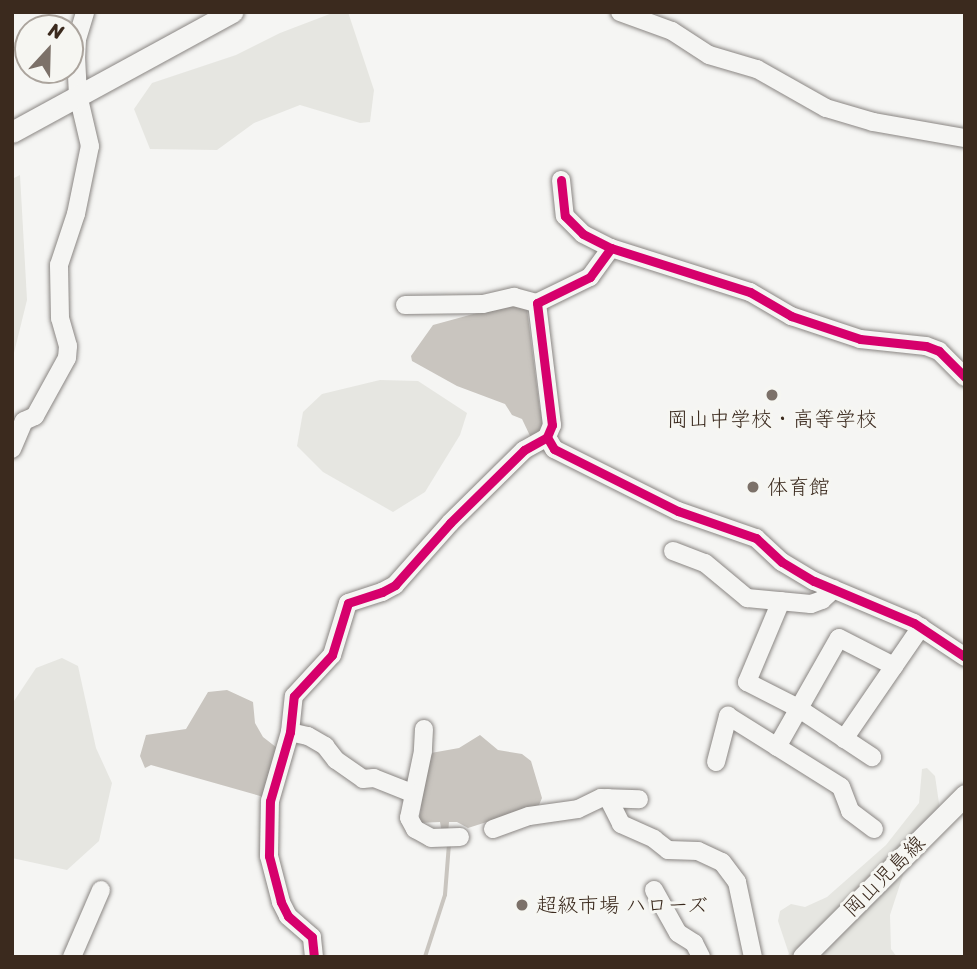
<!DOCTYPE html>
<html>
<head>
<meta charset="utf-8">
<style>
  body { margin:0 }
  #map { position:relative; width:977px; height:969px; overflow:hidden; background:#f5f5f3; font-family:Sriracha,"Klee One",sans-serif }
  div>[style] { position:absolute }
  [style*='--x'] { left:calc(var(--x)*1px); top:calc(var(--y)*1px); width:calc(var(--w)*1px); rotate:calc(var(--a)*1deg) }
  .green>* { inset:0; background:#e6e6e1 }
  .water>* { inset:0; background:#c9c5bf }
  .stream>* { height:3.5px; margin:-1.75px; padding:0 1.75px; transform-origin:1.75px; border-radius:1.75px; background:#c9c5bf }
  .roads { filter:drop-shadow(0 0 2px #8a8683) drop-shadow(0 0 2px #8a8683) }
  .minor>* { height:18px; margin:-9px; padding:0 9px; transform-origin:9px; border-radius:9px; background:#f5f5f3 }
  .major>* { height:21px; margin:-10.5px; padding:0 10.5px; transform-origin:10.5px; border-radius:10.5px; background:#f5f5f3 }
  .cycleway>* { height:9px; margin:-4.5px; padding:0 4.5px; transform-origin:4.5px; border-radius:4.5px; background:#d6006c }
  .dots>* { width:19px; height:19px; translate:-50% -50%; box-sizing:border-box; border:4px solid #f6f6f2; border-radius:50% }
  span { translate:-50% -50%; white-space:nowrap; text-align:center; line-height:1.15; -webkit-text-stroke:6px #f6f6f2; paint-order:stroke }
  .poi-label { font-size:21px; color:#3b2a1e }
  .left { translate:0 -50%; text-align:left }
  .street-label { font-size:21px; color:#3b2a1e }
  .frame { position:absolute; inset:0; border:14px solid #3b2a1e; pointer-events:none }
  .north { position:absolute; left:14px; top:14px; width:70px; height:70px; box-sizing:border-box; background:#f6f6f2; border:2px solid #aba49d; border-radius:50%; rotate:22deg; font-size:19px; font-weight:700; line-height:28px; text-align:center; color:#3b2a1e }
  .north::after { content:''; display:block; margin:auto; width:24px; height:32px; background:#7c7169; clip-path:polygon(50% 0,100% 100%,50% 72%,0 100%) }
</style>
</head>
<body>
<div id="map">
  <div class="green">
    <i style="clip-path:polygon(335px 12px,348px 12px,374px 90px,370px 122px,360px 123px,300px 105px,254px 123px,217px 150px,150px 149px,134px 109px,152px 83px,236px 55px,280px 33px)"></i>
    <i style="clip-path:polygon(20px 175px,27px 300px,12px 361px,12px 179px)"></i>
    <i style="clip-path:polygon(380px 380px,418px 381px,467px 413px,460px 435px,425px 492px,393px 512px,323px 472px,297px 446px,303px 412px,322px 394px)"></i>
    <i style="clip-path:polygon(62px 658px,78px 666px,96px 748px,112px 783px,99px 841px,67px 870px,12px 858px,12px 704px,36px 668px)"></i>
    <i style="clip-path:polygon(927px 768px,935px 776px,940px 810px,791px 957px,786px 957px,789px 954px,778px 921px,780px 911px,791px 904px,805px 907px,827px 897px,886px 845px,919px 803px,922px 769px)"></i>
    <i style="clip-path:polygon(907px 863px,890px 915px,891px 949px,897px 957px,816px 957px)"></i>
  </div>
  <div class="water">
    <i style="clip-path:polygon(514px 303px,527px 309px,540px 410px,544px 410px,548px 425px,532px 440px,522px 419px,512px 415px,505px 404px,457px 386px,412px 361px,411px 356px,433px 325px)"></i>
    <i style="clip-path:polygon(227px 690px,253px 702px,255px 723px,263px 737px,281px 751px,267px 798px,151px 765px,145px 768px,140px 756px,146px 735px,186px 729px,208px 692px)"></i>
    <i style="clip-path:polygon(480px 735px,498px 750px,522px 754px,531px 761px,542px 798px,539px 805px,468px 828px,457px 822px,449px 822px,448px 833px,442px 834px,440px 822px,419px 823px,424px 780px,431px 753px,459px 748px)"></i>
  </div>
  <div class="stream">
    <i style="--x:425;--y:957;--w:65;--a:-72.1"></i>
    <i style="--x:445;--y:895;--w:51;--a:-85.5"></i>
  </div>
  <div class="roads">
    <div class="minor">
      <i style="--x:620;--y:12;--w:55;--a:20.1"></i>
      <i style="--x:672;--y:31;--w:44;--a:33"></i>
      <i style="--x:709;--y:55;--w:50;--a:16.3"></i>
      <i style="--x:757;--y:69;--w:79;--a:29.5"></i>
      <i style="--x:826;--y:108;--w:49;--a:16.6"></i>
      <i style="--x:873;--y:122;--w:93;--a:9.9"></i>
      <i style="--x:561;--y:180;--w:36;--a:84"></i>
      <i style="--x:565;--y:216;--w:25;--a:45"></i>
      <i style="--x:583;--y:234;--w:31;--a:27"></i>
      <i style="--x:611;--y:248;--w:146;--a:17.6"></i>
      <i style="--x:750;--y:292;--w:48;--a:30.3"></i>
      <i style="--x:791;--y:316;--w:73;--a:18.4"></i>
      <i style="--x:860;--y:339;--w:66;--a:6.1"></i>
      <i style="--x:926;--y:346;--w:14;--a:21"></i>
      <i style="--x:939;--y:351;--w:37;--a:45"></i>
      <i style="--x:611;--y:248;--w:36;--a:126"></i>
      <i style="--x:590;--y:277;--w:59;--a:153.9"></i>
      <i style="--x:537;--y:303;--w:123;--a:83"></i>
      <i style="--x:552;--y:425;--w:13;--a:113"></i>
      <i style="--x:547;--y:437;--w:14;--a:60"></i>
      <i style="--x:554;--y:449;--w:139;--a:26.6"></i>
      <i style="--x:678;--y:511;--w:83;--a:19.1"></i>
      <i style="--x:756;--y:538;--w:35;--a:43"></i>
      <i style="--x:782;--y:562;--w:37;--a:31"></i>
      <i style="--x:814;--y:581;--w:108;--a:22.8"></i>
      <i style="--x:914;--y:623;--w:61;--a:33.7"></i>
      <i style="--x:405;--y:305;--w:78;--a:-0.7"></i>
      <i style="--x:483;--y:304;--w:32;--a:-13"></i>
      <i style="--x:514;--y:297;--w:24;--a:15"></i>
      <i style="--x:12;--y:449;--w:30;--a:-67"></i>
      <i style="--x:24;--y:421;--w:12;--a:-24"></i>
      <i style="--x:35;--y:416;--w:66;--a:-61.1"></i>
      <i style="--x:67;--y:358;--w:12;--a:-85"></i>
      <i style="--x:68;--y:346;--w:29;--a:-106"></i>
      <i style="--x:60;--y:318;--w:53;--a:-91.1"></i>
      <i style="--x:59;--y:265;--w:54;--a:-71.6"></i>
      <i style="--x:76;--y:214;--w:69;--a:-78.4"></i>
      <i style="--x:90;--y:146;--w:52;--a:-103.2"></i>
      <i style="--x:78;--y:95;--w:36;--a:-93"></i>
      <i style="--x:76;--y:59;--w:20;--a:-87"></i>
      <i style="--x:77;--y:39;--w:28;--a:-73"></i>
      <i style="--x:673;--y:551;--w:34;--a:21"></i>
      <i style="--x:705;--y:563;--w:55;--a:39.8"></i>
      <i style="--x:747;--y:598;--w:64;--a:5.4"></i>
      <i style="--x:811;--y:604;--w:12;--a:-20"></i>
      <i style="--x:822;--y:600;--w:16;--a:-43"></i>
      <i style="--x:781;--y:601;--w:88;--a:112.8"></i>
      <i style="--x:747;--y:682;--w:57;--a:27"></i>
      <i style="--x:798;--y:708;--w:89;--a:33.5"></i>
      <i style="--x:424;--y:729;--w:22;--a:93"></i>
      <i style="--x:423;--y:751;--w:68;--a:101.8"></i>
      <i style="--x:409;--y:818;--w:13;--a:61"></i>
      <i style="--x:415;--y:829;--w:18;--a:29"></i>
      <i style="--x:431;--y:838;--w:29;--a:-2"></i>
      <i style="--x:290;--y:732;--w:18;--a:13"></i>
      <i style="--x:308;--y:736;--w:20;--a:30"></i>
      <i style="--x:325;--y:746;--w:18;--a:52"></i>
      <i style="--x:336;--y:760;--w:33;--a:35"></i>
      <i style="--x:363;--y:779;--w:11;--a:-5"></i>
      <i style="--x:374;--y:778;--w:41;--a:21.5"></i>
      <i style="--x:844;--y:739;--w:136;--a:-55.5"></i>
      <i style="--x:777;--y:747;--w:125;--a:-60.4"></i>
      <i style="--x:839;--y:638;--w:62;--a:27"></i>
      <i style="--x:716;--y:762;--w:48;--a:-75.4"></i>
      <i style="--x:728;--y:716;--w:133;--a:32.1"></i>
      <i style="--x:841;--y:787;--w:26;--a:69"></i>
      <i style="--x:850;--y:811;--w:30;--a:37"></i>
      <i style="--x:608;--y:798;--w:29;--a:63"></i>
      <i style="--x:621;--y:824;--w:36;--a:24"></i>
      <i style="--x:654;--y:839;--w:18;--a:38"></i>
      <i style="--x:668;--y:850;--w:30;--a:2"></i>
      <i style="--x:698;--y:851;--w:26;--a:25"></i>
      <i style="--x:722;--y:862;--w:25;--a:53"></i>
      <i style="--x:737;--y:882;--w:77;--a:78"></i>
      <i style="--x:493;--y:829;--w:38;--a:-20"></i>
      <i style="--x:529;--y:816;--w:49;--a:-8.1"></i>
      <i style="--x:578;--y:809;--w:25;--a:-26"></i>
      <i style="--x:601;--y:798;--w:38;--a:2"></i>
      <i style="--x:654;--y:890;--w:49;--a:60.8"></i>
      <i style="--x:678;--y:933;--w:19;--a:32"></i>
      <i style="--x:694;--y:943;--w:16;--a:63"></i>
      <i style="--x:72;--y:957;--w:73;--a:-66.6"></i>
      <i style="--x:314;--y:957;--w:20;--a:-96"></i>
      <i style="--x:312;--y:937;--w:32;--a:-139"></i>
      <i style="--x:288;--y:916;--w:16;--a:-117"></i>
      <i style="--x:281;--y:902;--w:48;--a:-104.6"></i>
      <i style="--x:269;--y:856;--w:55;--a:-89"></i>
      <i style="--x:270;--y:801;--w:72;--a:-73.8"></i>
      <i style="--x:290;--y:732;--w:36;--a:-84"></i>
      <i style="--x:294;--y:696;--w:56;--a:-47.2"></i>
      <i style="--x:332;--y:655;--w:54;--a:-72.9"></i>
      <i style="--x:348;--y:603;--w:36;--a:-18"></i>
      <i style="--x:382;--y:592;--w:15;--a:-28"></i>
      <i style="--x:395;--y:585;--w:83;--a:-48.4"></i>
      <i style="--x:450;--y:523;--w:104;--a:-44.6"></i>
      <i style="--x:524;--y:450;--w:26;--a:-29"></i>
    </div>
    <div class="major">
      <i style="--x:12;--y:132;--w:251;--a:-28.6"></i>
      <i style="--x:803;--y:957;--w:229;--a:-45"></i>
    </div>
  </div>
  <div class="cycleway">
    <i style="--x:561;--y:180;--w:36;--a:84"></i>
    <i style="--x:565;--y:216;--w:25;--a:45"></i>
    <i style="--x:583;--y:234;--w:31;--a:27"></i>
    <i style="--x:611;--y:248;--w:146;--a:17.6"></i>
    <i style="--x:750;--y:292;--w:48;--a:30.3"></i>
    <i style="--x:791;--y:316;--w:73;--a:18.4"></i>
    <i style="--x:860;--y:339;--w:66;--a:6.1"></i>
    <i style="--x:926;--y:346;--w:14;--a:21"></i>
    <i style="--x:939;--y:351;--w:37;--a:45"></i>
    <i style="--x:611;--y:248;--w:36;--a:126"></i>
    <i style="--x:590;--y:277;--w:59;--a:153.9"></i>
    <i style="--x:537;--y:303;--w:123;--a:83"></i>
    <i style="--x:552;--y:425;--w:13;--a:113"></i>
    <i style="--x:547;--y:437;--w:14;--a:60"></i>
    <i style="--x:554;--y:449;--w:139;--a:26.6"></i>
    <i style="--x:678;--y:511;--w:83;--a:19.1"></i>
    <i style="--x:756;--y:538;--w:35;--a:43"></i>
    <i style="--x:782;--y:562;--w:37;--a:31"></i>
    <i style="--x:814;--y:581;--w:108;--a:22.8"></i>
    <i style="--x:914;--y:623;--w:61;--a:33.7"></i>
    <i style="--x:314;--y:957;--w:20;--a:-96"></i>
    <i style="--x:312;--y:937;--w:32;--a:-139"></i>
    <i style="--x:288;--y:916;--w:16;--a:-117"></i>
    <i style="--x:281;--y:902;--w:48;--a:-104.6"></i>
    <i style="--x:269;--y:856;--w:55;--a:-89"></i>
    <i style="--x:270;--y:801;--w:72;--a:-73.8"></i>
    <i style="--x:290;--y:732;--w:36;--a:-84"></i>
    <i style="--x:294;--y:696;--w:56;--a:-47.2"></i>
    <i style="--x:332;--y:655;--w:54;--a:-72.9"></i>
    <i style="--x:348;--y:603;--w:36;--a:-18"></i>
    <i style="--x:382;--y:592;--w:15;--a:-28"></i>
    <i style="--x:395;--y:585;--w:83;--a:-48.4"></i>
    <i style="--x:450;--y:523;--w:104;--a:-44.6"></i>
    <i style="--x:524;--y:450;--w:26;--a:-29"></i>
  </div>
  <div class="dots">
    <i style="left:772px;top:395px;background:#7c7169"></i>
    <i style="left:753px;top:487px;background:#7c7169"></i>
    <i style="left:522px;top:905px;background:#7c7169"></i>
  </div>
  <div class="poi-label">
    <span style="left:772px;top:419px">岡山中学校・高等学校</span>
    <span class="left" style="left:767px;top:487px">体育館</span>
    <span class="left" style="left:536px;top:905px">超級市場 ハローズ</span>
  </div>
  <div class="street-label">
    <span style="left:884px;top:876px;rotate:-45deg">岡山児島線</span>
  </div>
  <div class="frame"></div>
  <div class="north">N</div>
</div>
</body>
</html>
